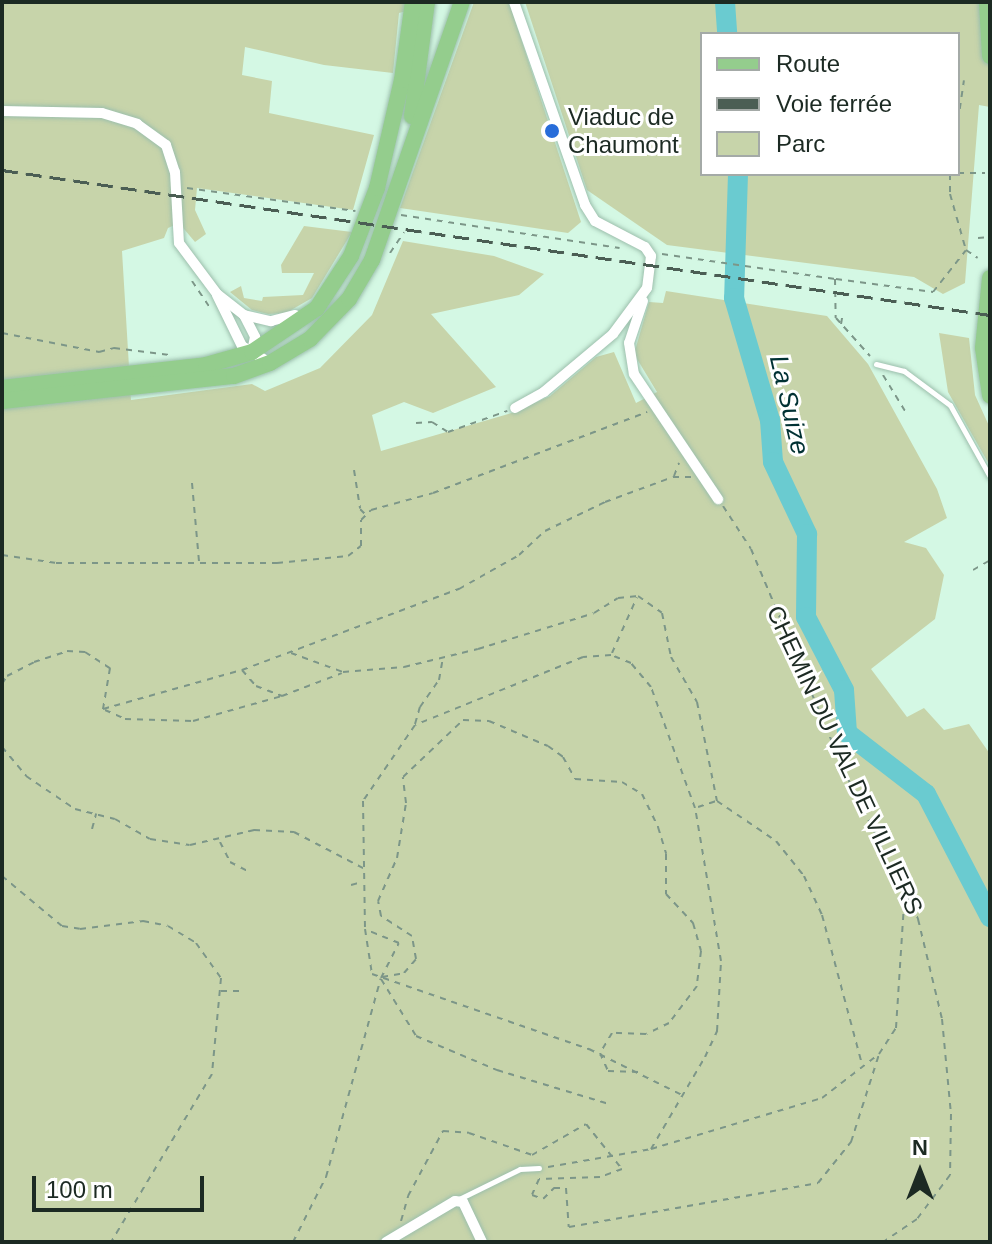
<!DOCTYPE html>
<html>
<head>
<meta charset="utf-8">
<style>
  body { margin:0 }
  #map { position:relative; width:992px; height:1244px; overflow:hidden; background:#d4f8e4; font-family:Arial,sans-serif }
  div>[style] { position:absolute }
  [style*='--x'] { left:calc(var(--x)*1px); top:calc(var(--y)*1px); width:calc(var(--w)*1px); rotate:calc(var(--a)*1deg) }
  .green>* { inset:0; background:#c7d4aa }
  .river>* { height:20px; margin:-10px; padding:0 10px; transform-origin:10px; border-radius:10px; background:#6acbd0 }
  .path>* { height:2px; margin-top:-1px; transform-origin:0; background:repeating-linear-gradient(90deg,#7c9688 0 6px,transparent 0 12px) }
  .roads { filter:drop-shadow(0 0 2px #9cbfac) drop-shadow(0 0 2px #9cbfac) }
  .service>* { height:5px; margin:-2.5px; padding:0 2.5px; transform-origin:2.5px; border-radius:2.5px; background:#fff }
  .minor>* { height:10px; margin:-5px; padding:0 5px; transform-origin:5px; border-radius:5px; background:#fff }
  .primary>* { height:16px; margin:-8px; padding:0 8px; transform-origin:8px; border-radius:8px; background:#94cd8d }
  .rail>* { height:3px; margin-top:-1.5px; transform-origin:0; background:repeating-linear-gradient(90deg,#4b5e54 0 16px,transparent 0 24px) }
  .dots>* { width:22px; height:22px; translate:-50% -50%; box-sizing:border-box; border:4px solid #fff; border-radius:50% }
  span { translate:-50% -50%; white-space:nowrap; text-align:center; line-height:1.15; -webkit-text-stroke:6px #fff; paint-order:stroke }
  .poi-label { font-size:24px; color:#1c2a23 }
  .left { translate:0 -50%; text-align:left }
  .street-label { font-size:24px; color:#1c2a23 }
  .water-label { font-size:26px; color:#003133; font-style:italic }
  .frame { position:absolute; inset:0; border:4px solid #1c2a23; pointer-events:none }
  .legend { position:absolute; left:700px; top:32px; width:260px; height:144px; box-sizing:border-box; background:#fff; border:2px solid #a4aaa7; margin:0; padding:10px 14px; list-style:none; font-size:24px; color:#1c2a23 }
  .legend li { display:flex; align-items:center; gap:16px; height:40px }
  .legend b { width:40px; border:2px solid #a4aaa7 }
  .north { position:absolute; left:880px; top:1132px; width:80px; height:80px; -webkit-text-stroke:6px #fff; paint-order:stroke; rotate:0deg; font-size:22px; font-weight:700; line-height:32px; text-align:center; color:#1c2a23 }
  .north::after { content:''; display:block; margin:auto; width:28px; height:36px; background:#1c2a23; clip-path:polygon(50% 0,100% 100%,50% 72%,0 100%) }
  .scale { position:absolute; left:32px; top:1176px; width:172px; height:36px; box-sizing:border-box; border:4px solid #1c2a23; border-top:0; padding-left:10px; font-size:24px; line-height:28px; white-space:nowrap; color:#1c2a23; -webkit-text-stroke:6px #fff; paint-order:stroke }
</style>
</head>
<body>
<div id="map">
  <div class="green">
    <i style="clip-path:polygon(2px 2px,441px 2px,399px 13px,393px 73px,324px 65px,245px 47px,242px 75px,272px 81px,269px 113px,374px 135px,353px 210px,197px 188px,195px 210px,206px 234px,195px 242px,179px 223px,168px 228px,164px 238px,122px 251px,131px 400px,252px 384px,265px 391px,320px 368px,372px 315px,403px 241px,494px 256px,544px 274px,519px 295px,431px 314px,496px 387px,433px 413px,404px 402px,372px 415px,381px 451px,515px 412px,550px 396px,596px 357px,614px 352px,636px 403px,657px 392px,634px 354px,649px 302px,663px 303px,666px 291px,827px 316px,868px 364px,937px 489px,947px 518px,904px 542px,926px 548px,944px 575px,935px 619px,871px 669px,907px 717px,924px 708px,944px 730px,969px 724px,990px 754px,990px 1242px,2px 1242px)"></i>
    <i style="clip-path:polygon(474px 2px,509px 2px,581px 222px,568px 233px,400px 208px)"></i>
    <i style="clip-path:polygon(evenodd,525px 2px,990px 2px,990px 107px,979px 105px,965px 283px,943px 294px,914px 277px,667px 245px,587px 190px,525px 2px,702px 34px,958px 34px,958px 174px,702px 174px,702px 34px)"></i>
    <i style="clip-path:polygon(304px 226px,352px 232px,312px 298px,286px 313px,268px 314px,252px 310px,230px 292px,241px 286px,244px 298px,262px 301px,263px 297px,303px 295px,314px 273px,282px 273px,281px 265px)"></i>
    <i style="clip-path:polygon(939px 333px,969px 338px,975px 395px,990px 428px,990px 466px,948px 392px)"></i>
  </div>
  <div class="river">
    <i style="--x:725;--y:2;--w:32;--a:86"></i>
    <i style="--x:738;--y:174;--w:124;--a:91.8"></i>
    <i style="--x:734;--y:298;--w:127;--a:73.6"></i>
    <i style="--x:770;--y:420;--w:42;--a:85.9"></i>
    <i style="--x:773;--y:462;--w:80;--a:64.7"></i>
    <i style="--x:807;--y:534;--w:83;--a:90.7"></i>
    <i style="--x:806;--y:617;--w:82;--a:62.5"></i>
    <i style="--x:844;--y:690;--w:43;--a:86"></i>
    <i style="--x:847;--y:733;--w:100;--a:37.7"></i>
    <i style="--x:926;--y:794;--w:139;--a:62.5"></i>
  </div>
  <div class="path">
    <i style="--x:958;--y:121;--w:41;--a:-81.7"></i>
    <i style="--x:958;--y:173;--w:27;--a:0"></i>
    <i style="--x:950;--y:174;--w:20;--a:90"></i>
    <i style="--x:950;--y:194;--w:58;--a:74.1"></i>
    <i style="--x:966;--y:250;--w:14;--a:34"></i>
    <i style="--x:187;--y:188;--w:170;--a:7.8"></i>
    <i style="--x:401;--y:215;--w:221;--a:8.6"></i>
    <i style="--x:978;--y:238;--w:12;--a:-5"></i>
    <i style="--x:390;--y:253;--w:25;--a:-56"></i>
    <i style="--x:662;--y:254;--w:175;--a:8.2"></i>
    <i style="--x:835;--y:279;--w:39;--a:89"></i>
    <i style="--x:836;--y:318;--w:51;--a:48.2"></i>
    <i style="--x:836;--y:279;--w:98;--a:7.6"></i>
    <i style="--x:933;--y:292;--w:53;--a:-51.8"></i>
    <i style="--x:192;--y:281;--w:34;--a:56"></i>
    <i style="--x:841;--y:324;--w:11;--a:-80"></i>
    <i style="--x:2;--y:333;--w:99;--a:11.1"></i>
    <i style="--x:99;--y:352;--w:16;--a:-15"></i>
    <i style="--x:114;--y:348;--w:56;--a:7.1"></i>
    <i style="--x:883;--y:375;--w:42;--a:58.6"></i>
    <i style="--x:416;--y:423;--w:16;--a:-4"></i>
    <i style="--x:432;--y:422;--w:19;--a:32"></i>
    <i style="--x:448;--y:432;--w:63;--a:-19.6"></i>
    <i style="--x:354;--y:470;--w:39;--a:81"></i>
    <i style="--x:360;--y:509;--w:7;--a:45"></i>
    <i style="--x:674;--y:476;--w:14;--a:-69"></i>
    <i style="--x:192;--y:483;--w:79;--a:84.9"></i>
    <i style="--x:989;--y:484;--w:7;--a:82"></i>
    <i style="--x:723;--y:506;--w:51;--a:56.9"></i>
    <i style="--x:751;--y:549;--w:247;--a:67.2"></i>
    <i style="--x:847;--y:777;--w:159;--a:63.4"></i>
    <i style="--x:918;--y:919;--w:103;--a:76.5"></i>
    <i style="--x:942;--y:1019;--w:95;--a:84.6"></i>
    <i style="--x:951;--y:1114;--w:61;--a:90.9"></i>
    <i style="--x:950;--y:1175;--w:55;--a:126.9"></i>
    <i style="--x:917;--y:1219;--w:41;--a:145.9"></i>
    <i style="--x:2;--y:555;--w:55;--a:8.4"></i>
    <i style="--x:56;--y:563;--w:221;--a:0"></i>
    <i style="--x:277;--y:563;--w:71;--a:-5.6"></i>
    <i style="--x:348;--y:556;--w:16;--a:-38"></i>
    <i style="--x:361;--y:546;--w:26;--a:-90"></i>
    <i style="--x:361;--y:520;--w:14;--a:-45"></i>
    <i style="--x:371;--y:510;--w:64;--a:-15.3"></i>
    <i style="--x:433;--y:493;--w:229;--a:-20.7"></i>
    <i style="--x:973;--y:570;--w:20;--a:-30"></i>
    <i style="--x:291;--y:653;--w:55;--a:20.1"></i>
    <i style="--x:343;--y:672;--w:61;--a:-4.7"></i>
    <i style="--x:404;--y:667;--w:76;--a:-13.7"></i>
    <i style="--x:478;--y:649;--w:121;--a:-17.2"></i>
    <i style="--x:594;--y:613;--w:28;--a:-32"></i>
    <i style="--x:618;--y:598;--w:20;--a:-6"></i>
    <i style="--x:638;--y:596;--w:29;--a:35"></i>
    <i style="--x:662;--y:613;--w:45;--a:78.4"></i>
    <i style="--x:671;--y:657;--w:52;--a:60"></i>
    <i style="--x:697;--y:702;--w:101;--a:78.6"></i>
    <i style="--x:612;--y:653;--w:61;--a:-65.9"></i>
    <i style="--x:242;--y:670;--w:21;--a:49"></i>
    <i style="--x:256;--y:686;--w:28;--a:21"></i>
    <i style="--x:282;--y:696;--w:64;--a:-21"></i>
    <i style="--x:2;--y:684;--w:9;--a:-58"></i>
    <i style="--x:7;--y:676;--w:30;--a:-27"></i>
    <i style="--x:34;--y:662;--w:35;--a:-18"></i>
    <i style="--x:67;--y:651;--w:18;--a:3"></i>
    <i style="--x:85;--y:652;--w:30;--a:33"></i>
    <i style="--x:110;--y:668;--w:42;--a:99.7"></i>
    <i style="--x:103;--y:709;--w:144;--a:-15.7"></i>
    <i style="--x:242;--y:670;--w:232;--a:-20.5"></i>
    <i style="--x:459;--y:589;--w:69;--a:-29.5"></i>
    <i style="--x:519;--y:555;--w:35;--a:-43"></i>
    <i style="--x:545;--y:531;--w:67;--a:-25.8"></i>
    <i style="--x:605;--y:502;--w:72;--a:-20.2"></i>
    <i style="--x:673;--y:477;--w:18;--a:0"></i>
    <i style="--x:105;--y:710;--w:22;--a:24"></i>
    <i style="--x:125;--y:719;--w:68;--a:1.7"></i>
    <i style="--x:193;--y:721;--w:92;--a:-15.7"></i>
    <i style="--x:415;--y:724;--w:18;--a:-74"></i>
    <i style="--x:420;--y:707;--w:33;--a:-55"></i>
    <i style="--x:439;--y:680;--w:22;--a:-80"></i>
    <i style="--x:2;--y:747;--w:38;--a:50"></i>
    <i style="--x:26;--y:776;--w:59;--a:34"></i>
    <i style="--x:75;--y:809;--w:41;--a:14"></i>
    <i style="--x:115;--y:819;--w:40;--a:29.7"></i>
    <i style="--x:150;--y:839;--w:40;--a:8.5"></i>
    <i style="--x:190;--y:845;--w:66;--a:-13.2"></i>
    <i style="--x:254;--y:830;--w:40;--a:2.9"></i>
    <i style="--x:294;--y:832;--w:78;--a:27.6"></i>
    <i style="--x:698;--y:807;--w:20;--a:-18"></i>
    <i style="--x:717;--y:801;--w:71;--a:34.1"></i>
    <i style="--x:776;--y:841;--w:45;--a:51.3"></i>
    <i style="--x:804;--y:876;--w:43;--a:65.2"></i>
    <i style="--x:822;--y:915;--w:154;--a:75"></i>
    <i style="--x:92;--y:829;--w:16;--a:-75"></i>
    <i style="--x:220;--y:842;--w:22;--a:63"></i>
    <i style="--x:230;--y:862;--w:20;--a:27"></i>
    <i style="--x:2;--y:876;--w:78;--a:39.8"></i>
    <i style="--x:62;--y:926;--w:18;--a:9"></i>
    <i style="--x:80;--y:929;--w:64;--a:-7.2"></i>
    <i style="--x:143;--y:921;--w:25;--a:11"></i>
    <i style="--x:168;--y:926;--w:33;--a:31"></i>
    <i style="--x:196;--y:943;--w:43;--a:54.5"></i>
    <i style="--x:221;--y:978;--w:96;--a:95.4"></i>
    <i style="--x:212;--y:1074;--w:196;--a:121"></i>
    <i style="--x:351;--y:885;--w:11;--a:-15"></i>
    <i style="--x:382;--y:977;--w:22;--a:-10"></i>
    <i style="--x:404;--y:973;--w:18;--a:-49"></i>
    <i style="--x:416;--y:959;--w:23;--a:-100"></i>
    <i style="--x:412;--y:936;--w:37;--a:-147"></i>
    <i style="--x:381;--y:916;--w:15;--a:-101"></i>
    <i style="--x:378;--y:901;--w:47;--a:-66.2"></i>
    <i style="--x:397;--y:858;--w:56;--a:-80.7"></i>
    <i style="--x:406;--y:803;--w:26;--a:-97"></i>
    <i style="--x:403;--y:777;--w:83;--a:-43.5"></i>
    <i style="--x:463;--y:720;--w:26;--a:2"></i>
    <i style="--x:489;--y:721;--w:64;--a:23"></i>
    <i style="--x:548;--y:746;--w:19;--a:36"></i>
    <i style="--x:563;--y:757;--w:25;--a:61"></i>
    <i style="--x:575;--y:779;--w:47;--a:3.7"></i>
    <i style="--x:622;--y:782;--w:23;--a:31"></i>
    <i style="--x:642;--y:794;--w:37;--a:64"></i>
    <i style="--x:658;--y:827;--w:28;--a:73"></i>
    <i style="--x:666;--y:854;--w:40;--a:90"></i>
    <i style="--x:666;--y:894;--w:40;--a:47"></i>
    <i style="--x:693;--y:923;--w:29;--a:74"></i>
    <i style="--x:701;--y:951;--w:35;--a:97"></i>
    <i style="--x:697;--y:986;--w:46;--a:127.1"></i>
    <i style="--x:669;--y:1023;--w:25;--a:154"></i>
    <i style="--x:646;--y:1034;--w:34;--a:-178"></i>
    <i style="--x:612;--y:1033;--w:23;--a:121"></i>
    <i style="--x:600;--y:1053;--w:20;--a:66"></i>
    <i style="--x:608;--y:1071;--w:31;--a:2"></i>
    <i style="--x:381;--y:979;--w:67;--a:58.4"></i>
    <i style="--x:416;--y:1036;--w:88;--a:22.8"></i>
    <i style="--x:497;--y:1070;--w:117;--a:16.9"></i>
    <i style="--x:221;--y:991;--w:19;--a:0"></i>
    <i style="--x:651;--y:1149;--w:107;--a:-59.6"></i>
    <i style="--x:705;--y:1057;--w:29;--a:-65"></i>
    <i style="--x:717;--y:1031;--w:70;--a:-86.7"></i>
    <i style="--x:721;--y:961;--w:155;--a:-99.6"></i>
    <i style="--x:695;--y:808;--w:129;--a:-110"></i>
    <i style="--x:651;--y:687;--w:31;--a:-130"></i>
    <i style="--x:631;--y:663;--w:22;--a:-158"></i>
    <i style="--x:611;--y:655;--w:28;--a:176"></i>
    <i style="--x:583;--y:657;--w:181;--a:158"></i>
    <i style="--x:415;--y:725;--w:92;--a:124.4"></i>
    <i style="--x:363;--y:801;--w:128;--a:89.1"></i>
    <i style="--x:365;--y:929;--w:46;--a:81.2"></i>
    <i style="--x:372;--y:974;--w:230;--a:19.1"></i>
    <i style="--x:589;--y:1049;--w:104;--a:26.3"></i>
    <i style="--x:548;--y:1167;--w:105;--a:-9.9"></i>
    <i style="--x:651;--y:1149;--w:178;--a:-16.6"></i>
    <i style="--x:822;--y:1098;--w:72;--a:-37.7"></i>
    <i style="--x:879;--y:1054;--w:31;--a:-57"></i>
    <i style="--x:896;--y:1028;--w:139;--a:-86.3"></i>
    <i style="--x:401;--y:1221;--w:26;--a:-74"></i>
    <i style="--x:408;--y:1196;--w:74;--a:-61.7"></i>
    <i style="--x:443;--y:1131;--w:26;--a:4"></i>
    <i style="--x:469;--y:1133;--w:67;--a:19.2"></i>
    <i style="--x:532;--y:1155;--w:62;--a:-29.9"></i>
    <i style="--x:586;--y:1124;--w:58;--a:51.3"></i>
    <i style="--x:622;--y:1169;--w:23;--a:160"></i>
    <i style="--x:600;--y:1177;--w:61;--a:178.1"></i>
    <i style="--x:539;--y:1179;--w:17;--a:114"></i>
    <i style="--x:532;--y:1195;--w:12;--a:20"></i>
    <i style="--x:543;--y:1199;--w:16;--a:-45"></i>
    <i style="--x:554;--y:1188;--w:12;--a:0"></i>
    <i style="--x:566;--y:1188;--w:39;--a:86"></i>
    <i style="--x:569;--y:1227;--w:253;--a:-10"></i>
    <i style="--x:818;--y:1183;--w:53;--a:-51.2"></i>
    <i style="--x:851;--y:1142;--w:92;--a:-72.3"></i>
    <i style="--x:293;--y:1242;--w:73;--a:-63.1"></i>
    <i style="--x:326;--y:1177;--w:206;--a:-74.6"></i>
    <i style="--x:381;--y:978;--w:39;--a:-63"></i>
    <i style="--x:399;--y:943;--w:35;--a:-158"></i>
  </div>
  <div class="roads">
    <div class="service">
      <i style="--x:876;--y:364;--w:29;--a:14"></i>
      <i style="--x:904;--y:371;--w:57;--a:36.5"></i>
      <i style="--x:950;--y:405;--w:82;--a:60.9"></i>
      <i style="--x:459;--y:1199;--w:68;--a:-26.2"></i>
      <i style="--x:520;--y:1169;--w:19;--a:-3"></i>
    </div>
    <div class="minor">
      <i style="--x:514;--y:2;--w:215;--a:70.7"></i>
      <i style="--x:585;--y:205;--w:19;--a:58"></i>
      <i style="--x:595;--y:221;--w:56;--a:27.5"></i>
      <i style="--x:645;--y:247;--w:11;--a:56"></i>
      <i style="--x:651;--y:256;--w:32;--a:97"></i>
      <i style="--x:647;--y:288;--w:57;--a:126.5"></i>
      <i style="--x:613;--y:334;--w:90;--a:140"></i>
      <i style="--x:544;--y:392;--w:33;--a:151"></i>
      <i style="--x:2;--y:111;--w:100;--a:1.1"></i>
      <i style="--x:102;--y:113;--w:37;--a:17"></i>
      <i style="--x:137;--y:124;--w:36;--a:36"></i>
      <i style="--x:166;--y:145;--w:28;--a:72"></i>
      <i style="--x:175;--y:172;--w:71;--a:86.8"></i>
      <i style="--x:179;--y:243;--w:64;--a:53.3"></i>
      <i style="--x:217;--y:294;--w:34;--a:38"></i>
      <i style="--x:244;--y:315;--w:25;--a:63"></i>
      <i style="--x:255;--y:337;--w:14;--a:102"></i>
      <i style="--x:217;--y:295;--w:57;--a:63.9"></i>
      <i style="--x:242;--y:346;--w:33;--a:31"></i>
      <i style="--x:643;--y:301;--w:44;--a:108.4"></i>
      <i style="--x:629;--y:343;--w:31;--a:81"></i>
      <i style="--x:634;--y:374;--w:151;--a:56.1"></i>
      <i style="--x:244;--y:315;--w:28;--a:13"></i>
      <i style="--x:271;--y:321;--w:25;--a:-14"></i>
      <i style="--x:386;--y:1242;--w:80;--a:-30.7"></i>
      <i style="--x:455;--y:1201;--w:8;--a:7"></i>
      <i style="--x:463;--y:1202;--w:44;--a:64.6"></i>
    </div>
    <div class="primary">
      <i style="--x:987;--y:2;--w:54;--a:86.8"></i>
      <i style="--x:412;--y:116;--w:115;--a:-82.5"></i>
      <i style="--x:990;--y:278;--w:70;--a:95.7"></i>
      <i style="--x:983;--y:348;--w:48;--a:81.5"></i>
      <i style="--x:2;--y:388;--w:205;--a:-6.4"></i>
      <i style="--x:206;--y:365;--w:48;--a:-15.8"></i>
      <i style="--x:252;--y:352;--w:78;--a:-34.1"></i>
      <i style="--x:317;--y:308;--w:62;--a:-56.8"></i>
      <i style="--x:351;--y:256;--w:73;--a:-69.1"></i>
      <i style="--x:377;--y:188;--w:111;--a:-77"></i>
      <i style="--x:402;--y:80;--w:79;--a:-82"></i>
      <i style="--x:2;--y:401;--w:233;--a:-6.2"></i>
      <i style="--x:234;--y:376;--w:38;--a:-20"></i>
      <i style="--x:270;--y:363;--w:47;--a:-31"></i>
      <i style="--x:310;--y:339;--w:56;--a:-45.7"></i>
      <i style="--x:349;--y:299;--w:45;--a:-59.5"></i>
      <i style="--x:372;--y:260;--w:273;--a:-70.8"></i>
    </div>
  </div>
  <div class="rail">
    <i style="--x:2;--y:170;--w:999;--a:8.35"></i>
  </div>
  <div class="dots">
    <i style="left:552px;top:131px;background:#286dd9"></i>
  </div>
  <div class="poi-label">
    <span class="left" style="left:568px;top:131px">Viaduc de<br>Chaumont</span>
  </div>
  <div class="street-label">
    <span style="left:845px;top:760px;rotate:65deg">CHEMIN DU VAL DE VILLIERS</span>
  </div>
  <div class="water-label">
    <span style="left:789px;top:405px;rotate:77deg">La Suize</span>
  </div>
  <div class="frame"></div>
  <ul class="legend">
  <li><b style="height:10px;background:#94cd8d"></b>Route</li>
  <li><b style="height:10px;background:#4b5e54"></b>Voie ferrée</li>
  <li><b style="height:22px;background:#c7d4aa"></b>Parc</li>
  </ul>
  <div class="north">N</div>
  <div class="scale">100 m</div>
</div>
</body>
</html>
